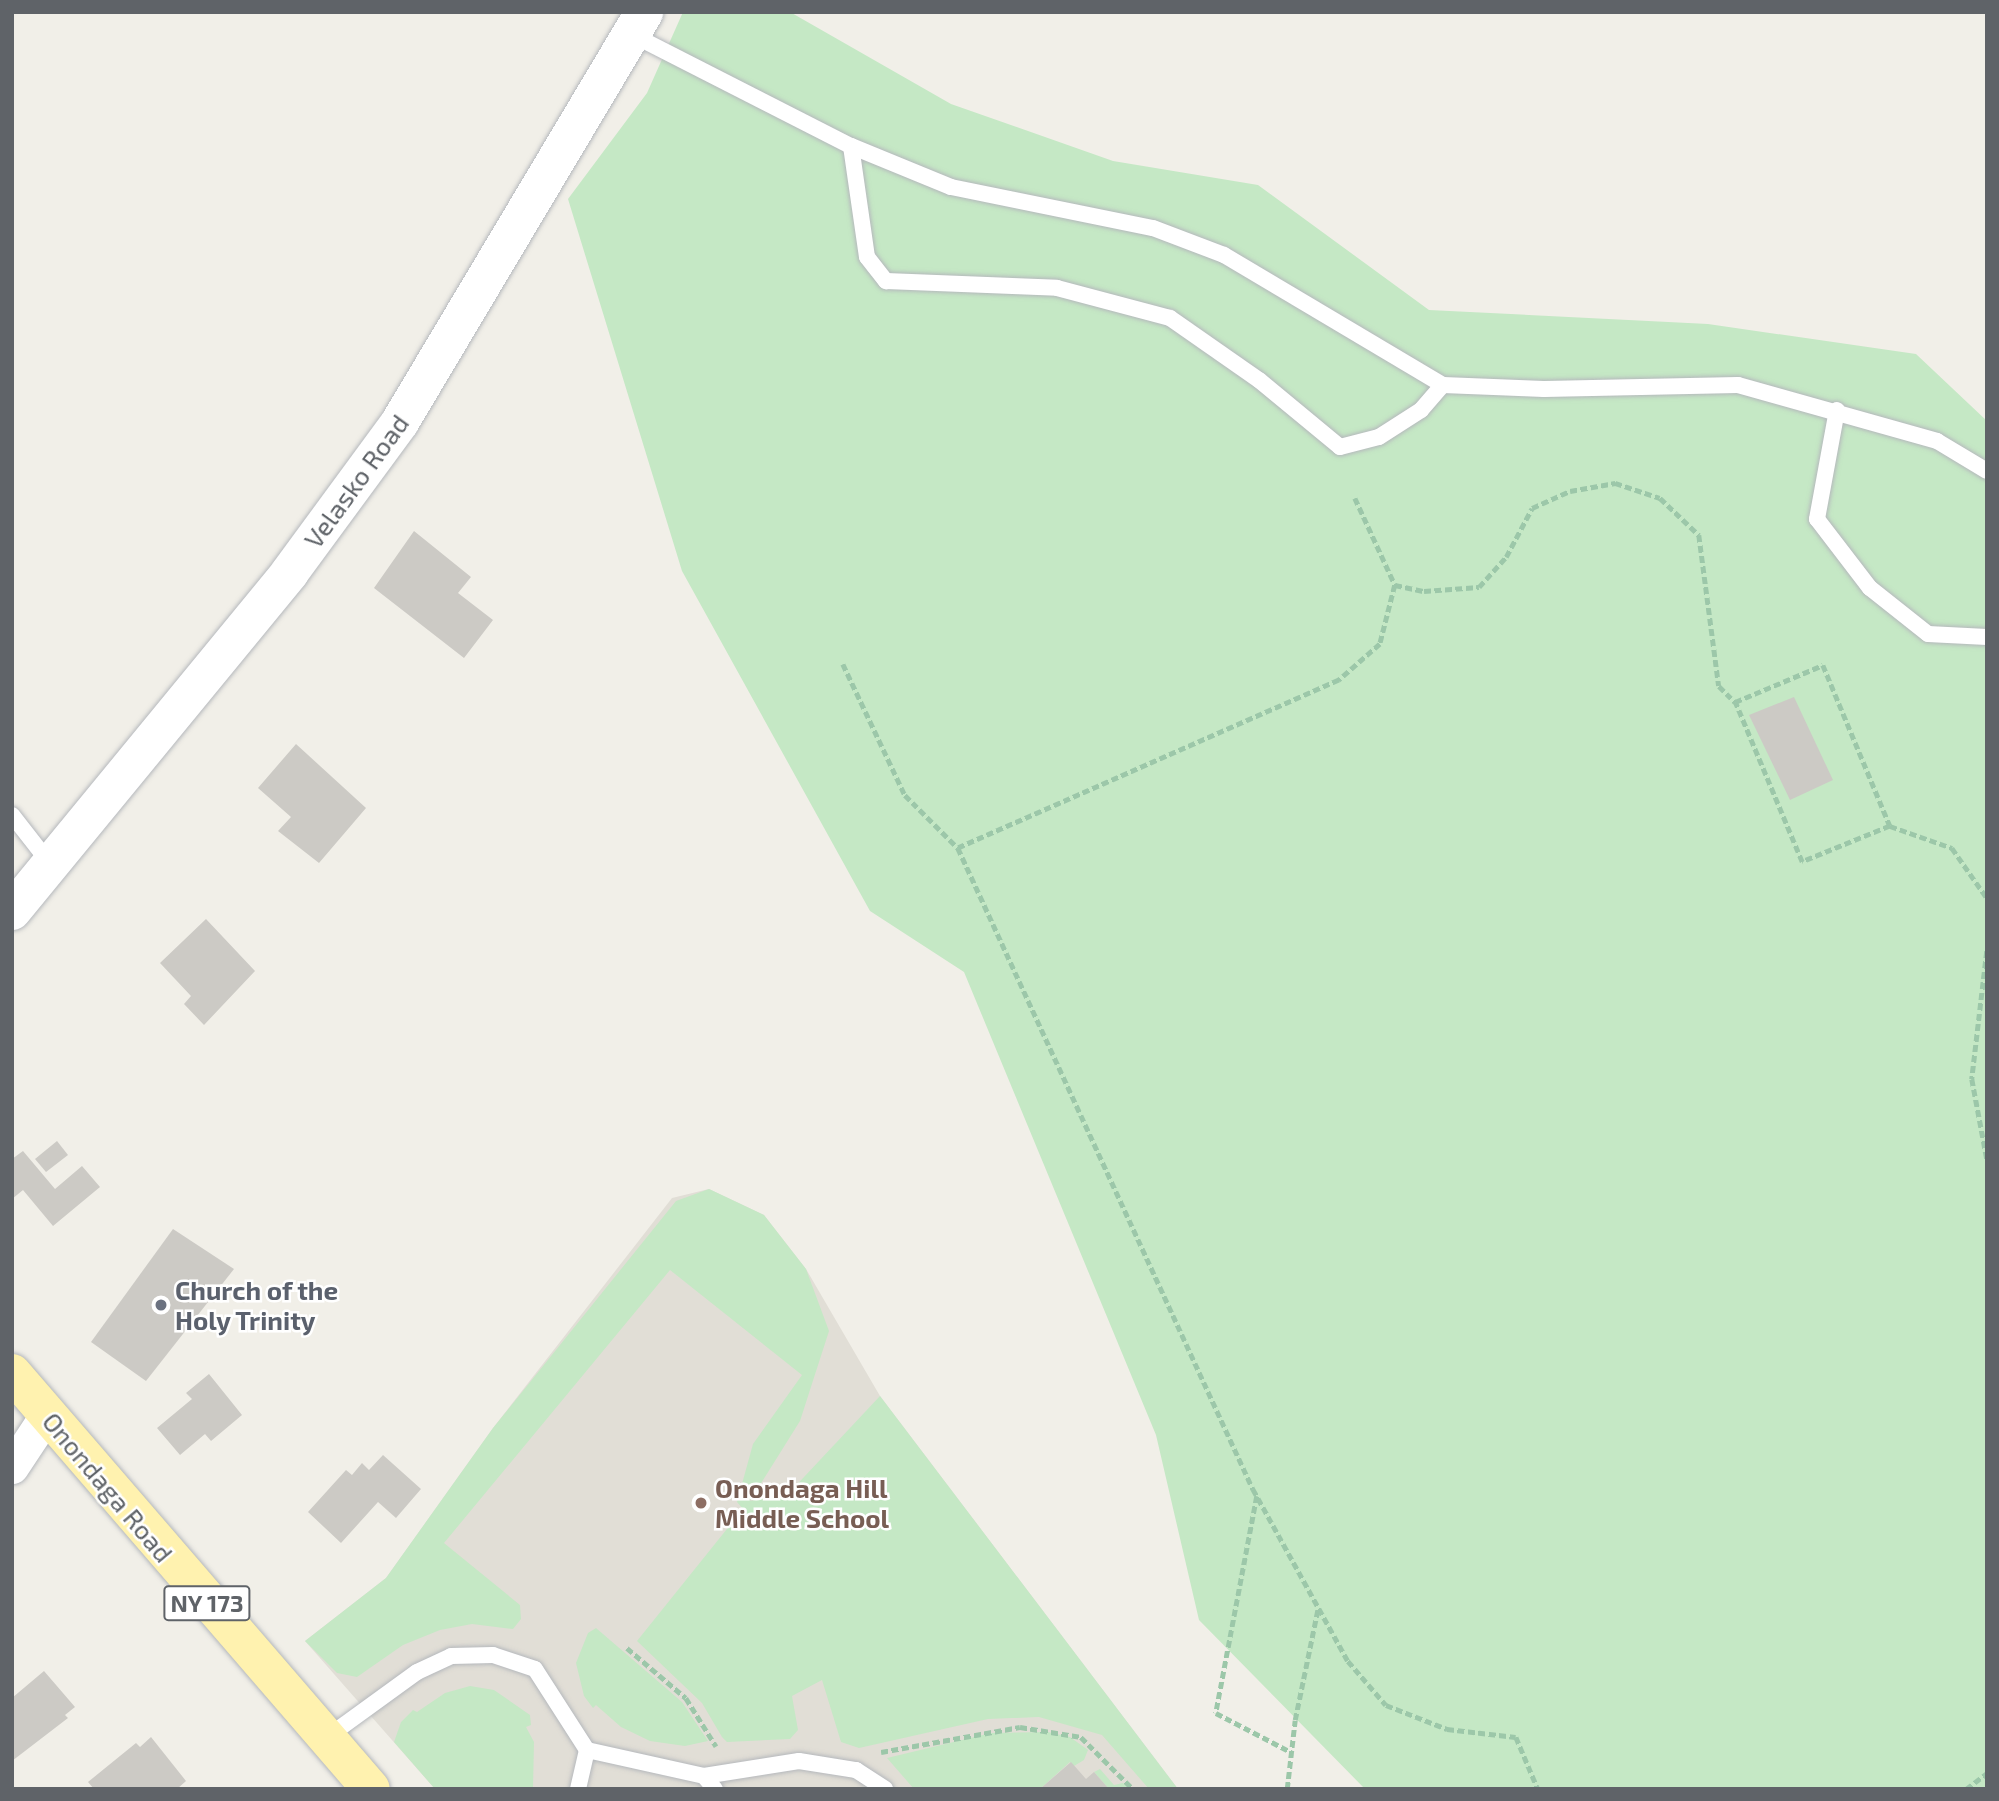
<!DOCTYPE html>
<html>
<head>
<meta charset="utf-8">
<style>
  body { margin:0 }
  #map { position:relative; width:1999px; height:1801px; overflow:hidden; background:#f1efe8; font-family:"Exo 2",sans-serif }
  div>[style] { position:absolute }
  [style*='--x'] { left:calc(var(--x)*1px); top:calc(var(--y)*1px); width:calc(var(--w)*1px); rotate:calc(var(--a)*1deg) }
  .education>* { inset:0; background:#e1ded6 }
  .green>* { inset:0; background:#c5e8c5 }
  .building>* { inset:0; background:#cccac5 }
  .path>* { height:4.5px; margin-top:-2.25px; transform-origin:0; background:repeating-linear-gradient(90deg,#9cc7a9 0 7px,transparent 0 10.5px) }
  .roads { filter:drop-shadow(0 0 2px #b5b8bc) drop-shadow(0 0 2px #b5b8bc) }
  .lane>* { height:16px; margin:-8px; padding:0 8px; transform-origin:8px; border-radius:8px; background:#fff }
  .street>* { height:33px; margin:-16.5px; padding:0 16.5px; transform-origin:16.5px; border-radius:16.5px; background:#fff }
  .secondary>* { height:38px; margin:-19px; padding:0 19px; transform-origin:19px; border-radius:19px; background:#fff }
  .primary>* { height:38px; margin:-19px; padding:0 19px; transform-origin:19px; border-radius:19px; background:#fff2af }
  .dots>* { width:19px; height:19px; translate:-50% -50%; box-sizing:border-box; border:4px solid #fff; border-radius:50% }
  span { translate:-50% -50%; white-space:nowrap; text-align:center; line-height:1.15; -webkit-text-stroke:5px #fff; paint-order:stroke }
  .shield-label span { padding:2px 5px; background:#fff; border:2px solid; border-radius:5px; -webkit-text-stroke-width:0 }
  .shield-label { font-size:24px; color:#5f6368; font-weight:700 }
  .street-label { font-size:26px; color:#5f6368 }
  .worship-label { font-size:26px; color:#5b616d; font-weight:700 }
  .left { translate:0 -50%; text-align:left }
  .education-label { font-size:26px; color:#785e54; font-weight:700 }
  .frame { position:absolute; inset:0; border:14px solid #5f6368; pointer-events:none }
</style>
</head>
<body>
<div id="map">
  <div class="education">
    <i style="clip-path:polygon(709px 1189px,764px 1215px,806px 1269px,880px 1396px,1178px 1789px,435px 1789px,305px 1641px,386px 1578px,493px 1428px,672px 1198px)"></i>
  </div>
  <div class="green">
    <i style="clip-path:polygon(683px 12px,790px 12px,951px 104px,1113px 161px,1258px 185px,1429px 310px,1708px 324px,1916px 354px,1987px 421px,1987px 1789px,1365px 1789px,1199px 1620px,1156px 1435px,964px 972px,870px 911px,682px 571px,568px 199px,647px 93px)"></i>
    <i style="clip-path:polygon(709px 1189px,764px 1215px,806px 1269px,829px 1331px,800px 1421px,750px 1501px,789px 1493px,880px 1396px,1178px 1789px,1149px 1789px,1102px 1735px,1039px 1717px,988px 1719px,859px 1748px,841px 1742px,822px 1680px,792px 1696px,798px 1730px,790px 1739px,727px 1742px,722px 1737px,702px 1703px,637px 1641px,743px 1509px,737px 1502px,753px 1444px,802px 1375px,670px 1270px,444px 1543px,520px 1605px,521px 1619px,513px 1629px,472px 1624px,440px 1630px,403px 1645px,357px 1677px,337px 1673px,305px 1641px,386px 1578px,493px 1428px,676px 1201px)"></i>
    <i style="clip-path:polygon(596px 1628px,682px 1702px,708px 1741px,685px 1746px,650px 1741px,621px 1727px,596px 1705px,593px 1708px,584px 1696px,576px 1663px,588px 1633px)"></i>
    <i style="clip-path:polygon(470px 1686px,494px 1690px,530px 1715px,531px 1725px,526px 1727px,534px 1742px,533px 1789px,435px 1789px,394px 1742px,401px 1722px,413px 1710px,417px 1712px,445px 1693px)"></i>
    <i style="clip-path:polygon(1048px 1732px,1070px 1737px,1088px 1750px,1084px 1760px,1074px 1766px,1070px 1762px,1040px 1789px,914px 1789px,887px 1758px,991px 1733px)"></i>
    <i style="clip-path:polygon(1100px 1769px,1114px 1785px,1123px 1783px,1129px 1789px,1109px 1789px,1094px 1772px)"></i>
  </div>
  <div class="building">
    <i style="clip-path:polygon(414px 531px,471px 577px,458px 593px,493px 620px,464px 658px,374px 588px)"></i>
    <i style="clip-path:polygon(1794px 697px,1833px 780px,1790px 800px,1749px 715px)"></i>
    <i style="clip-path:polygon(296px 744px,366px 808px,319px 863px,278px 831px,291px 817px,258px 788px)"></i>
    <i style="clip-path:polygon(206px 919px,255px 971px,204px 1025px,184px 1004px,191px 996px,160px 963px)"></i>
    <i style="clip-path:polygon(57px 1141px,68px 1155px,46px 1172px,35px 1159px)"></i>
    <i style="clip-path:polygon(23px 1151px,55px 1189px,82px 1166px,100px 1187px,53px 1226px,23px 1190px,12px 1199px,12px 1159px)"></i>
    <i style="clip-path:polygon(173px 1229px,234px 1269px,146px 1381px,91px 1342px)"></i>
    <i style="clip-path:polygon(209px 1374px,242px 1415px,211px 1441px,205px 1434px,180px 1455px,157px 1428px,192px 1399px,186px 1393px)"></i>
    <i style="clip-path:polygon(383px 1455px,421px 1489px,396px 1518px,378px 1502px,341px 1543px,308px 1512px,346px 1470px,352px 1475px,362px 1463px,369px 1470px)"></i>
    <i style="clip-path:polygon(44px 1671px,75px 1707px,65px 1715px,68px 1718px,12px 1761px,12px 1698px)"></i>
    <i style="clip-path:polygon(151px 1737px,186px 1781px,177px 1789px,94px 1789px,88px 1782px,136px 1743px,140px 1747px)"></i>
    <i style="clip-path:polygon(1071px 1762px,1086px 1779px,1094px 1772px,1109px 1789px,1040px 1789px)"></i>
  </div>
  <div class="path">
    <i style="--x:1355;--y:498;--w:96;--a:65.3"></i>
    <i style="--x:1395;--y:585;--w:30;--a:12"></i>
    <i style="--x:1424;--y:591;--w:55;--a:-4.2"></i>
    <i style="--x:1479;--y:587;--w:40;--a:-48"></i>
    <i style="--x:1506;--y:557;--w:55;--a:-62"></i>
    <i style="--x:1532;--y:508;--w:42;--a:-24.1"></i>
    <i style="--x:1570;--y:491;--w:46;--a:-10.1"></i>
    <i style="--x:1615;--y:483;--w:47;--a:18.4"></i>
    <i style="--x:1660;--y:498;--w:54;--a:43.5"></i>
    <i style="--x:1699;--y:535;--w:152;--a:82.5"></i>
    <i style="--x:1719;--y:686;--w:23;--a:45"></i>
    <i style="--x:1735;--y:702;--w:95;--a:-22.8"></i>
    <i style="--x:1823;--y:665;--w:174;--a:67.4"></i>
    <i style="--x:1890;--y:826;--w:95;--a:157.8"></i>
    <i style="--x:1802;--y:862;--w:173;--a:-112.7"></i>
    <i style="--x:1395;--y:585;--w:61;--a:104.3"></i>
    <i style="--x:1380;--y:644;--w:55;--a:138.7"></i>
    <i style="--x:1339;--y:680;--w:416;--a:156.2"></i>
    <i style="--x:958;--y:848;--w:706;--a:65.29"></i>
    <i style="--x:1253;--y:1489;--w:196;--a:61.1"></i>
    <i style="--x:1348;--y:1661;--w:58;--a:49.2"></i>
    <i style="--x:1386;--y:1705;--w:66;--a:21.5"></i>
    <i style="--x:1447;--y:1729;--w:69;--a:6.6"></i>
    <i style="--x:1516;--y:1737;--w:56;--a:67.1"></i>
    <i style="--x:843;--y:664;--w:145;--a:64.7"></i>
    <i style="--x:905;--y:795;--w:75;--a:45"></i>
    <i style="--x:1890;--y:826;--w:66;--a:19.5"></i>
    <i style="--x:1952;--y:848;--w:61;--a:55"></i>
    <i style="--x:1987;--y:951;--w:129;--a:96.7"></i>
    <i style="--x:1972;--y:1079;--w:81;--a:79.4"></i>
    <i style="--x:1257;--y:1496;--w:221;--a:100.7"></i>
    <i style="--x:1216;--y:1713;--w:85;--a:27.5"></i>
    <i style="--x:627;--y:1648;--w:77;--a:40.3"></i>
    <i style="--x:686;--y:1698;--w:57;--a:58"></i>
    <i style="--x:881;--y:1752;--w:141;--a:-10.2"></i>
    <i style="--x:1020;--y:1727;--w:62;--a:9.3"></i>
    <i style="--x:1081;--y:1737;--w:74;--a:45"></i>
    <i style="--x:1287;--y:1789;--w:69;--a:-83.4"></i>
    <i style="--x:1295;--y:1720;--w:114;--a:-78.4"></i>
    <i style="--x:1966;--y:1789;--w:26;--a:-37"></i>
  </div>
  <div class="roads">
    <div class="lane">
      <i style="--x:631;--y:34;--w:247;--a:27"></i>
      <i style="--x:851;--y:146;--w:108;--a:22.3"></i>
      <i style="--x:951;--y:187;--w:206;--a:11.5"></i>
      <i style="--x:1153;--y:228;--w:76;--a:20.8"></i>
      <i style="--x:1224;--y:255;--w:255;--a:30.7"></i>
      <i style="--x:1443;--y:385;--w:101;--a:2.3"></i>
      <i style="--x:1544;--y:389;--w:194;--a:-1.2"></i>
      <i style="--x:1738;--y:385;--w:207;--a:15.7"></i>
      <i style="--x:1937;--y:441;--w:58;--a:31"></i>
      <i style="--x:851;--y:146;--w:112;--a:81.8"></i>
      <i style="--x:867;--y:257;--w:31;--a:52"></i>
      <i style="--x:886;--y:281;--w:171;--a:2.3"></i>
      <i style="--x:1057;--y:288;--w:117;--a:14.9"></i>
      <i style="--x:1170;--y:318;--w:108;--a:34.9"></i>
      <i style="--x:1259;--y:380;--w:105;--a:39.6"></i>
      <i style="--x:1340;--y:447;--w:40;--a:-14.4"></i>
      <i style="--x:1379;--y:437;--w:50;--a:-32.7"></i>
      <i style="--x:1421;--y:410;--w:33;--a:-49"></i>
      <i style="--x:1837;--y:410;--w:111;--a:100.4"></i>
      <i style="--x:1817;--y:519;--w:87;--a:52.5"></i>
      <i style="--x:1870;--y:588;--w:74;--a:38.4"></i>
      <i style="--x:1928;--y:634;--w:59;--a:2.9"></i>
      <i style="--x:12;--y:815;--w:63;--a:52"></i>
      <i style="--x:326;--y:1738;--w:112;--a:-36"></i>
      <i style="--x:417;--y:1672;--w:38;--a:-25"></i>
      <i style="--x:451;--y:1656;--w:42;--a:-1.4"></i>
      <i style="--x:493;--y:1655;--w:44;--a:18.4"></i>
      <i style="--x:535;--y:1669;--w:96;--a:57.3"></i>
      <i style="--x:587;--y:1750;--w:120;--a:12.5"></i>
      <i style="--x:704;--y:1776;--w:17;--a:50"></i>
      <i style="--x:704;--y:1776;--w:96;--a:-9"></i>
      <i style="--x:799;--y:1761;--w:58;--a:9"></i>
      <i style="--x:856;--y:1770;--w:35;--a:33"></i>
      <i style="--x:578;--y:1789;--w:40;--a:-77"></i>
    </div>
    <div class="street">
      <i style="--x:12;--y:1467;--w:64;--a:-56.6"></i>
    </div>
    <div class="secondary">
      <i style="--x:12;--y:911;--w:438;--a:-50.6"></i>
      <i style="--x:290;--y:572;--w:186;--a:-53.7"></i>
      <i style="--x:400;--y:422;--w:477;--a:-59.2"></i>
    </div>
    <div class="primary">
      <i style="--x:12;--y:1373;--w:549;--a:49.21"></i>
    </div>
  </div>
  <div class="dots">
    <i style="left:161px;top:1305px;background:#6b7280"></i>
    <i style="left:701px;top:1503px;background:#8d6e63"></i>
  </div>
  <div class="shield-label">
    <span style="left:207px;top:1603px">NY 173</span>
  </div>
  <div class="street-label">
    <span style="left:356px;top:481px;rotate:-54deg">Velasko Road</span>
    <span style="left:108px;top:1487px;rotate:50deg">Onondaga Road</span>
  </div>
  <div class="worship-label">
    <span class="left" style="left:175px;top:1305px">Church of the<br>Holy Trinity</span>
  </div>
  <div class="education-label">
    <span class="left" style="left:715px;top:1503px">Onondaga Hill<br>Middle School</span>
  </div>
  <div class="frame"></div>
</div>
</body>
</html>
